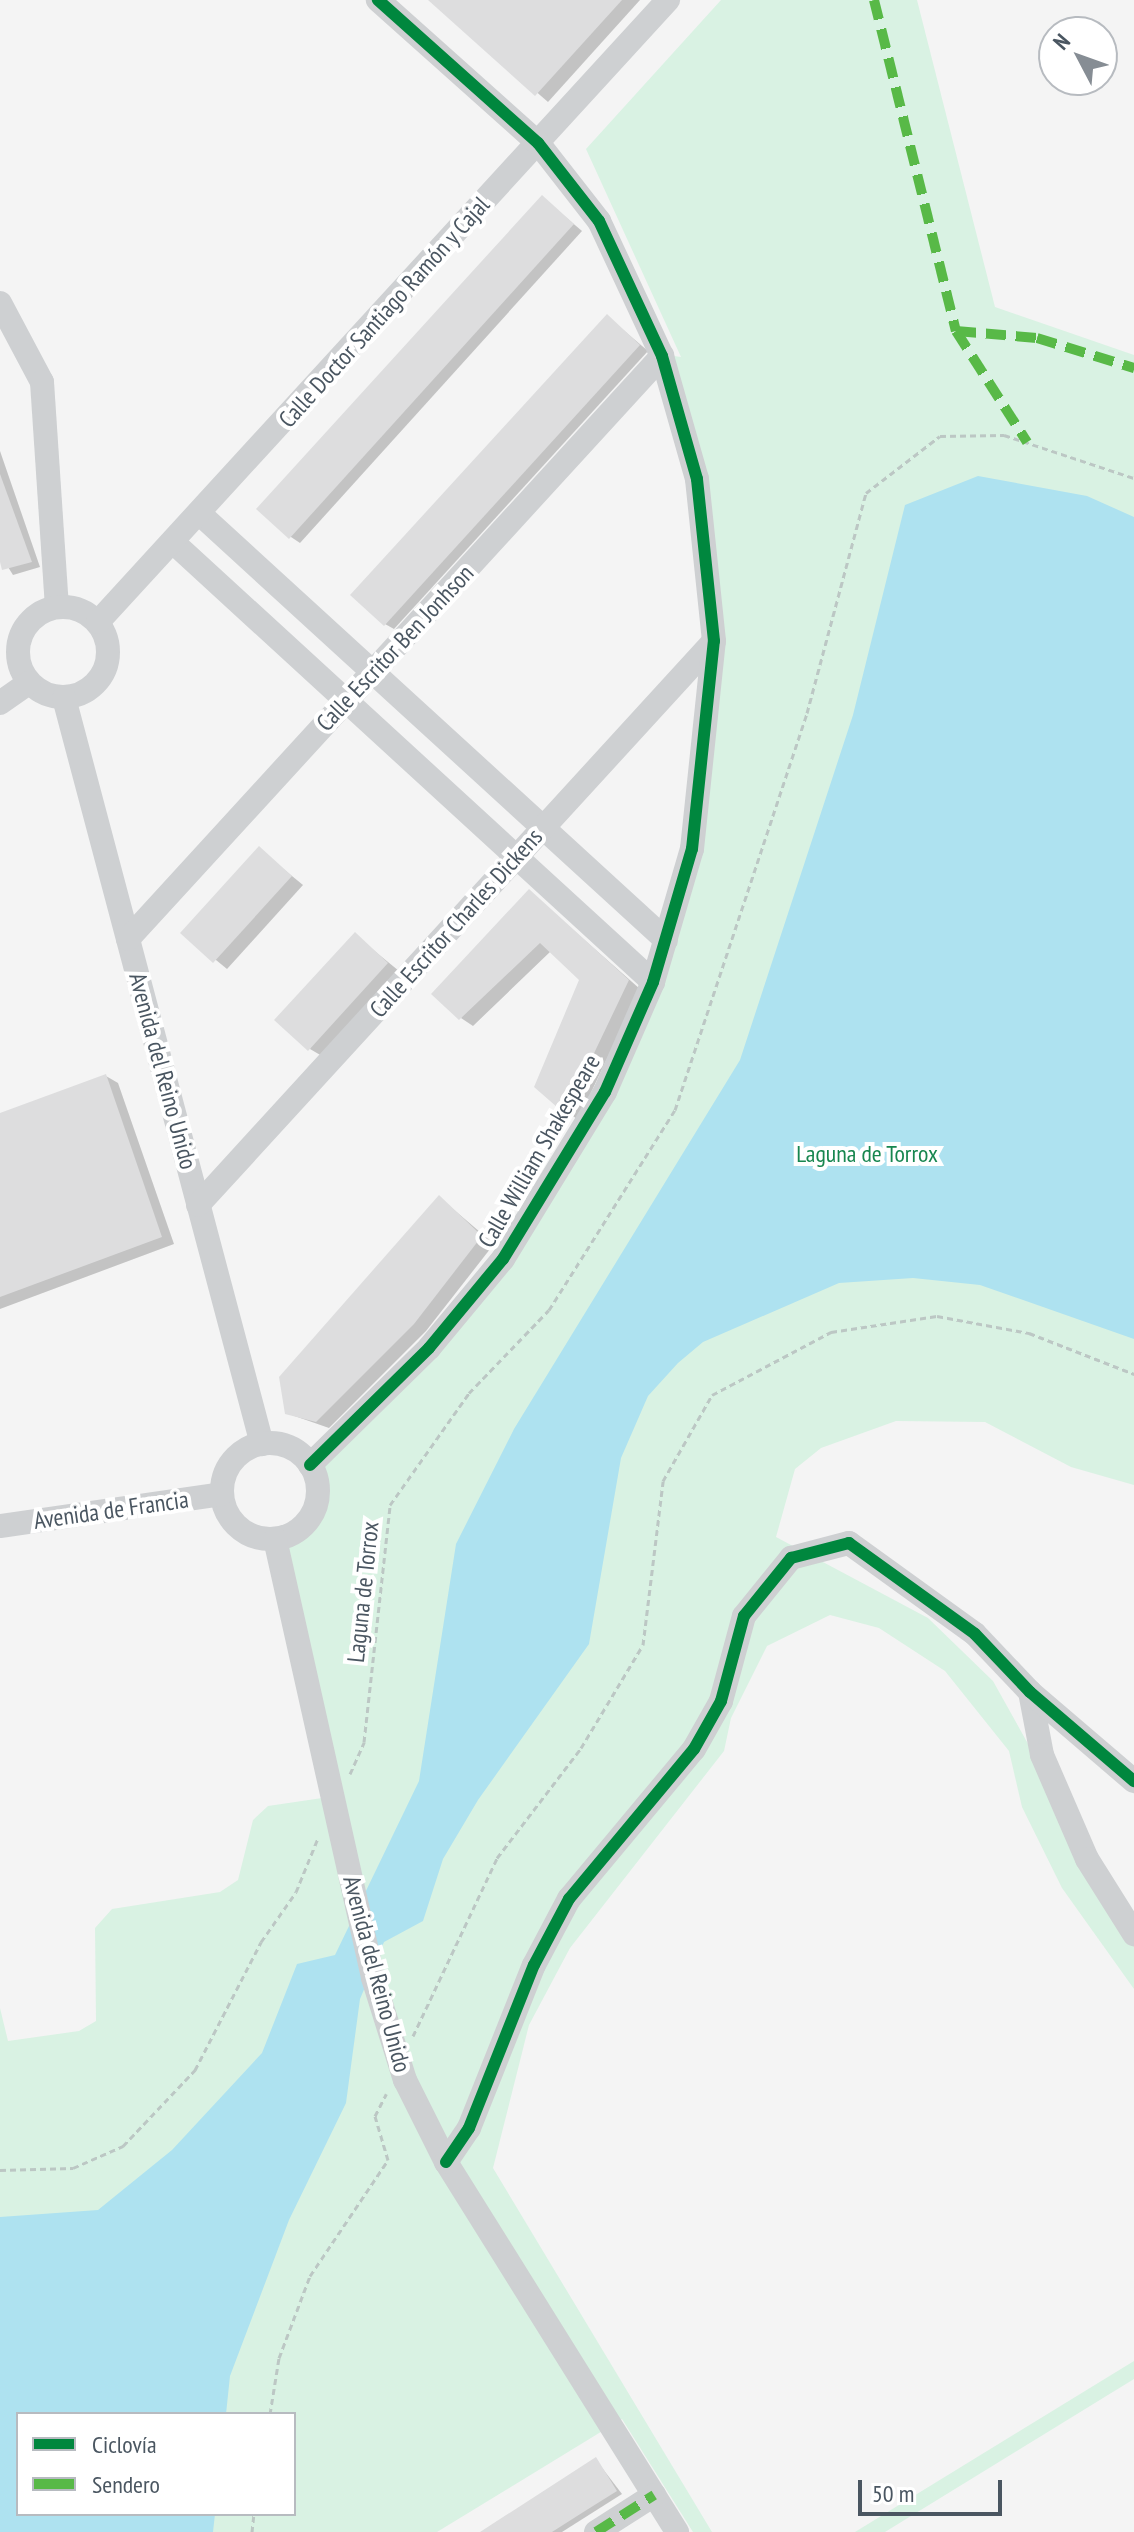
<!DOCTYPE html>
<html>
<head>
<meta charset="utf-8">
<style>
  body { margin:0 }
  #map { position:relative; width:1134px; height:2532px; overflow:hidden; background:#f4f4f4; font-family:"PT Sans Narrow",sans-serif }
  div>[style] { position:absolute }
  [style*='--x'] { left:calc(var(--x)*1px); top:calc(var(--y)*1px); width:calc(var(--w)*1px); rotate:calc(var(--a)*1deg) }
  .green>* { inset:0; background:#d9f2e3 }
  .water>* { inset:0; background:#aee2f0 }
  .shadow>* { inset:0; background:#0003 }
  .building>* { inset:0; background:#ddddde }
  .path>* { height:3px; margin-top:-1.5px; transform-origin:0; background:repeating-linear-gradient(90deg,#bcc7c4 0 6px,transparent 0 10px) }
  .minor>* { height:24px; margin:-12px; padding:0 12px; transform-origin:12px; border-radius:12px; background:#ced0d2 }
  .minor>.ring { margin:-12px; padding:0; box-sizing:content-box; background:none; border:24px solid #ced0d2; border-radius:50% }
  .quiet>* { height:10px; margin-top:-5px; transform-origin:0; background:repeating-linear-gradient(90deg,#58b947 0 20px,transparent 0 30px) }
  .cycleway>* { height:12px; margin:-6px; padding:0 6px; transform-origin:6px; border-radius:6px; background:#00873e }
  span { translate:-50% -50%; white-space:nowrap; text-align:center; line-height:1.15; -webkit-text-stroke:8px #fff; paint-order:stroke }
  .street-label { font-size:24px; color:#4a5661 }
  .park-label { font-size:24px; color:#17864f }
  .legend { position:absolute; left:16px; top:2412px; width:280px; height:104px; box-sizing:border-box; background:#fff; border:2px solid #b7bbc0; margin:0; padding:10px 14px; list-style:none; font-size:24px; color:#4a5661 }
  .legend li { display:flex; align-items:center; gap:16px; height:40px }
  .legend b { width:40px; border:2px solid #b7bbc0 }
  .north { position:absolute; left:1038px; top:16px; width:80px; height:80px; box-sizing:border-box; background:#fff; border:2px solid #b7bbc0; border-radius:50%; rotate:311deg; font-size:22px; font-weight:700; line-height:32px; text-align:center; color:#4a5661 }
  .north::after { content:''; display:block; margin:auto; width:28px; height:36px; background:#868d94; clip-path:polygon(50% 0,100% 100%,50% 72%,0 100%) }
  .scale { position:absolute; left:858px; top:2480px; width:144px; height:36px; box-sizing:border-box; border:4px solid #4a5661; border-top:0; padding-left:10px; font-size:24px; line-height:28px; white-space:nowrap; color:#4a5661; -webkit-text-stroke:6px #fff; paint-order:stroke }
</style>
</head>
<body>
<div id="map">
  <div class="green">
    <i style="clip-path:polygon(evenodd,721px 0,917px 0,995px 307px,1134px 355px,1134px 1485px,1071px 1467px,985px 1422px,896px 1421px,821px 1448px,795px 1469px,776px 1537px,928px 1618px,993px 1681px,1134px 1934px,1134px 1989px,1062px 1888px,1022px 1807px,1009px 1751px,945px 1671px,879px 1628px,830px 1615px,767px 1646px,731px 1718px,724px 1751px,570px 1948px,529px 2025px,493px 2168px,712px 2532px,693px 2532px,622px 2419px,437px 2532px,0 2532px,0 2008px,8px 2041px,79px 2031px,96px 2021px,95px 1928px,112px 1909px,220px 1892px,238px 1880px,253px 1820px,268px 1806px,329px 1797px,276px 1542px,309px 1514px,312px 1461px,502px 1258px,596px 1104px,689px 846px,716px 645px,696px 477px,659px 354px,681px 357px,586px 149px,721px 0,18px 2414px,294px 2414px,294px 2514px,18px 2514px,18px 2414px)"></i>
    <i style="clip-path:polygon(1134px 2361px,1134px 2379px,885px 2532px,855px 2532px)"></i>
  </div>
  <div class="water">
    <i style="clip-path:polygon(978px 476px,1087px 496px,1134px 517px,1134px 1339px,980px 1285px,913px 1278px,839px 1283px,703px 1342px,678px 1363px,648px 1396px,621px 1458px,589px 1644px,478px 1800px,443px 1859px,423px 1921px,384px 1942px,360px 1999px,346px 2103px,289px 2220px,230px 2376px,226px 2414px,18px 2414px,18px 2514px,215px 2514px,213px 2532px,0 2532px,0 2217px,98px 2210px,172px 2150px,262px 2053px,297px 1964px,335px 1955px,419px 1781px,456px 1544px,514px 1429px,740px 1060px,853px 715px,905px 505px)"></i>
  </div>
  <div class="shadow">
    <i style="clip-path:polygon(431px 0,640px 0,548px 102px)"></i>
    <i style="clip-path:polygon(542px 197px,582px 231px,300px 543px,291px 537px,259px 509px)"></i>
    <i style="clip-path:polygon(608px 317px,648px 351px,394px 629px,385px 624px)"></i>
    <i style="clip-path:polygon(0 451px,40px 567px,13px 575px,0 554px)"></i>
    <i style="clip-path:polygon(259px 849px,303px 885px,227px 969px,183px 933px)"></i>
    <i style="clip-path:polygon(529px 891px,640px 989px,578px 1120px,536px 1086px,582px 980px,551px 951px,473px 1026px,461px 1018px)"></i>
    <i style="clip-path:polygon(355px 935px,399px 971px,322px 1056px,310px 1049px)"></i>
    <i style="clip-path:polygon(106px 1076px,118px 1083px,174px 1244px,0 1309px,0 1115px)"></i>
    <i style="clip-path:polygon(439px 1197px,494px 1244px,426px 1331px,329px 1428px,286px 1413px)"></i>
    <i style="clip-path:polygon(596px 2460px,622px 2494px,562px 2532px,483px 2532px)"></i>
  </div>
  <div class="building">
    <i style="clip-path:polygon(428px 0,622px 0,535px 96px)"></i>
    <i style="clip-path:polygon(542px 195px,574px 224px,289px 539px,256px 509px)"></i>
    <i style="clip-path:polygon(607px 314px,640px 345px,384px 626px,350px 595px)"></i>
    <i style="clip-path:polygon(0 474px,32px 562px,2px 570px,0 562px)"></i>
    <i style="clip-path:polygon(259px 846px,292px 876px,213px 963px,180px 933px)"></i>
    <i style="clip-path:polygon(529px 889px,629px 980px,565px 1114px,534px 1087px,579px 980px,540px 943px,459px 1020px,431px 994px)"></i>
    <i style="clip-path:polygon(355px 932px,388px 963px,308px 1051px,274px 1020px)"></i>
    <i style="clip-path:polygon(106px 1074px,162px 1237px,0 1297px,0 1113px)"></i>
    <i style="clip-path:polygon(439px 1195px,482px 1236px,414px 1324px,316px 1422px,285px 1414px,279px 1377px)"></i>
    <i style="clip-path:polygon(596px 2457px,617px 2491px,585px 2511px,552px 2532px,480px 2532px)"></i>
  </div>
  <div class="path">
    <i style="--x:350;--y:1774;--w:35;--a:-66"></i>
    <i style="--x:364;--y:1742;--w:238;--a:-83.7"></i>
    <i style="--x:390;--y:1505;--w:137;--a:-54.8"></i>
    <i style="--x:469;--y:1393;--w:115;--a:-46.1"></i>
    <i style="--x:549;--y:1310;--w:236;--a:-57.8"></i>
    <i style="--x:675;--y:1110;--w:418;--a:-71.6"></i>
    <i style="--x:807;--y:713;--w:228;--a:-75"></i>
    <i style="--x:866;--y:493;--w:93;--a:-37.6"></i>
    <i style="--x:940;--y:436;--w:64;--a:-0.9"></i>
    <i style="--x:1004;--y:435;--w:137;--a:18.3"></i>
    <i style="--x:413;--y:2036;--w:197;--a:-64.7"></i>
    <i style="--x:497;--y:1858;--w:138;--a:-52.6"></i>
    <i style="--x:581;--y:1748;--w:120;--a:-59"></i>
    <i style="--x:643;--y:1645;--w:165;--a:-83"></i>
    <i style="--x:663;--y:1481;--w:99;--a:-60.3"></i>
    <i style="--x:712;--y:1395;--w:135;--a:-27.9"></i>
    <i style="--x:831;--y:1332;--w:107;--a:-8.6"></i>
    <i style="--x:937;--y:1316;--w:94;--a:10.5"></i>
    <i style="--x:1029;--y:1333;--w:113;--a:21.3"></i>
    <i style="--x:0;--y:2170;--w:73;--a:-1.6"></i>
    <i style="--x:73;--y:2168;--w:55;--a:-23.7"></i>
    <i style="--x:123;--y:2146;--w:105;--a:-46.5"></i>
    <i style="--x:195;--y:2070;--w:144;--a:-62.7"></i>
    <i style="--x:261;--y:1942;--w:61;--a:-55"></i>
    <i style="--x:296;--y:1892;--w:58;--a:-67.8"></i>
    <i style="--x:270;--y:2414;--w:57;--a:-80.9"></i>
    <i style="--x:279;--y:2358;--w:88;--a:-69.3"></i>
    <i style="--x:310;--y:2276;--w:140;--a:-56.1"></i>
    <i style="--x:388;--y:2160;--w:46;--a:-106.5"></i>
    <i style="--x:375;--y:2116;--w:25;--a:-63"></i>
    <i style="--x:252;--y:2532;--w:18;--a:-84"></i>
  </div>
  <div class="minor">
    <i style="--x:0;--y:303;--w:89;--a:62"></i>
    <i style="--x:42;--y:382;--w:225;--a:86.2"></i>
    <i style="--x:201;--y:515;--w:630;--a:42.43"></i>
    <i style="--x:174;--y:543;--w:650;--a:42.51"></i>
    <i class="ring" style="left:18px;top:607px;width:66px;height:66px"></i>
    <i style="--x:98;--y:622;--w:844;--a:-47.5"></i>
    <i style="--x:64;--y:698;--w:772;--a:75.14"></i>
    <i style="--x:0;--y:703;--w:35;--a:-35"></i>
    <i style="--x:128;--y:939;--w:791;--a:-47.51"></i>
    <i style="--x:198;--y:1205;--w:764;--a:-47.54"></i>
    <i class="ring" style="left:222px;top:1443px;width:72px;height:72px"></i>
    <i style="--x:310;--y:1465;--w:167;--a:-44.5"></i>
    <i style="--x:429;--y:1348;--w:116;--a:-50.3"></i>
    <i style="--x:503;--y:1259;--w:196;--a:-58.6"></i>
    <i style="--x:605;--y:1092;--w:120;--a:-66.4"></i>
    <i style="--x:653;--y:982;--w:139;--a:-73.7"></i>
    <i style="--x:692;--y:849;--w:209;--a:-84"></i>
    <i style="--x:714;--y:641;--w:163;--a:-96"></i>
    <i style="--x:697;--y:479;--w:128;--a:-105.9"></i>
    <i style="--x:662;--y:356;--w:149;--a:-115"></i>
    <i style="--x:599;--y:221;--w:99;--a:-128"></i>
    <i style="--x:538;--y:143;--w:215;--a:-138.2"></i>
    <i style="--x:0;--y:1526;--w:224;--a:-8.2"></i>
    <i style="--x:275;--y:1539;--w:450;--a:77.4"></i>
    <i style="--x:373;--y:1978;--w:107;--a:72.6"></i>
    <i style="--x:405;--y:2080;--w:92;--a:63.4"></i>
    <i style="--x:446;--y:2162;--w:436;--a:58"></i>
    <i style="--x:1030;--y:1692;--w:64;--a:79.2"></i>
    <i style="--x:1042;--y:1755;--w:113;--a:66.6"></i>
    <i style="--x:1087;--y:1859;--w:89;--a:57.9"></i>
    <i style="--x:446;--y:2162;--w:41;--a:-55.9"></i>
    <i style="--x:469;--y:2128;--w:175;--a:-68.3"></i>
    <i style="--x:534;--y:1965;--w:75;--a:-62.1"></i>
    <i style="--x:569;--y:1899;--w:195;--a:-50.2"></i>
    <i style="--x:694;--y:1749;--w:55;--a:-60.6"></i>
    <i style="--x:721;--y:1701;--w:88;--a:-74.9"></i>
    <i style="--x:744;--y:1616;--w:75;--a:-51"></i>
    <i style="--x:791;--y:1558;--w:60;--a:-14.5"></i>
    <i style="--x:849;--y:1543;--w:155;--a:35.8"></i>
    <i style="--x:975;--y:1634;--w:80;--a:46.5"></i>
    <i style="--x:1030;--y:1692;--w:137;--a:40.6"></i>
    <i style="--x:596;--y:2532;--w:69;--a:-32.5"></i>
  </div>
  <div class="quiet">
    <i style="--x:874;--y:0;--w:341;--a:76.1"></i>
    <i style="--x:956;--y:331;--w:132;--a:57.4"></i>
    <i style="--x:956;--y:331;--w:81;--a:4.9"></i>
    <i style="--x:1037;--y:338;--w:102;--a:17.2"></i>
    <i style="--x:596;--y:2532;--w:69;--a:-32.5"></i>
  </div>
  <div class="cycleway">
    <i style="--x:310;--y:1465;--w:167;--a:-44.5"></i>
    <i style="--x:429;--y:1348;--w:116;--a:-50.3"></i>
    <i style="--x:503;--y:1259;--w:196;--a:-58.6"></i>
    <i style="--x:605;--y:1092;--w:120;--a:-66.4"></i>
    <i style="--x:653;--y:982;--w:139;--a:-73.7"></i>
    <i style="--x:692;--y:849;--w:209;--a:-84"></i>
    <i style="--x:714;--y:641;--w:163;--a:-96"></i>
    <i style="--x:697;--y:479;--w:128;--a:-105.9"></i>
    <i style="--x:662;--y:356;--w:149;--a:-115"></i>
    <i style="--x:599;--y:221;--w:99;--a:-128"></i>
    <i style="--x:538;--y:143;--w:215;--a:-138.2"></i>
    <i style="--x:446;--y:2162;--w:41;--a:-55.9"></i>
    <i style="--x:469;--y:2128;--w:175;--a:-68.3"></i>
    <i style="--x:534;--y:1965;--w:75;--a:-62.1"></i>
    <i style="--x:569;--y:1899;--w:195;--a:-50.2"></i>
    <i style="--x:694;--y:1749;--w:55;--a:-60.6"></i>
    <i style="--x:721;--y:1701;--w:88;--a:-74.9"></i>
    <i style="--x:744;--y:1616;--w:75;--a:-51"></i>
    <i style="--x:791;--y:1558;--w:60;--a:-14.5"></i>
    <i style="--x:849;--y:1543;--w:155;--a:35.8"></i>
    <i style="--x:975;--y:1634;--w:80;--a:46.5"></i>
    <i style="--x:1030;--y:1692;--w:137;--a:40.6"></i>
  </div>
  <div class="street-label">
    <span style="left:384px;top:312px;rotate:-48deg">Calle Doctor Santiago Ramón y Cajal</span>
    <span style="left:395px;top:648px;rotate:-47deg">Calle Escritor Ben Jonhson</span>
    <span style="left:456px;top:923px;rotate:-48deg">Calle Escritor Charles Dickens</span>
    <span style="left:163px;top:1071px;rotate:75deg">Avenida del Reino Unido</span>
    <span style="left:539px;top:1151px;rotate:-60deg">Calle William Shakespeare</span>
    <span style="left:111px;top:1510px;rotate:-8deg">Avenida de Francia</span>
    <span style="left:363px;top:1592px;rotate:-84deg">Laguna de Torrox</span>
    <span style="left:377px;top:1974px;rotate:75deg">Avenida del Reino Unido</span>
  </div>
  <div class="park-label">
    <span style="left:867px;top:1154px">Laguna de Torrox</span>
  </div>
  <ul class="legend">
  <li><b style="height:10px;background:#00873e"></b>Ciclovía</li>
  <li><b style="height:10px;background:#58b947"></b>Sendero</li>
  </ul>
  <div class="north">N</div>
  <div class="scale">50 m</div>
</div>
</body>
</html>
